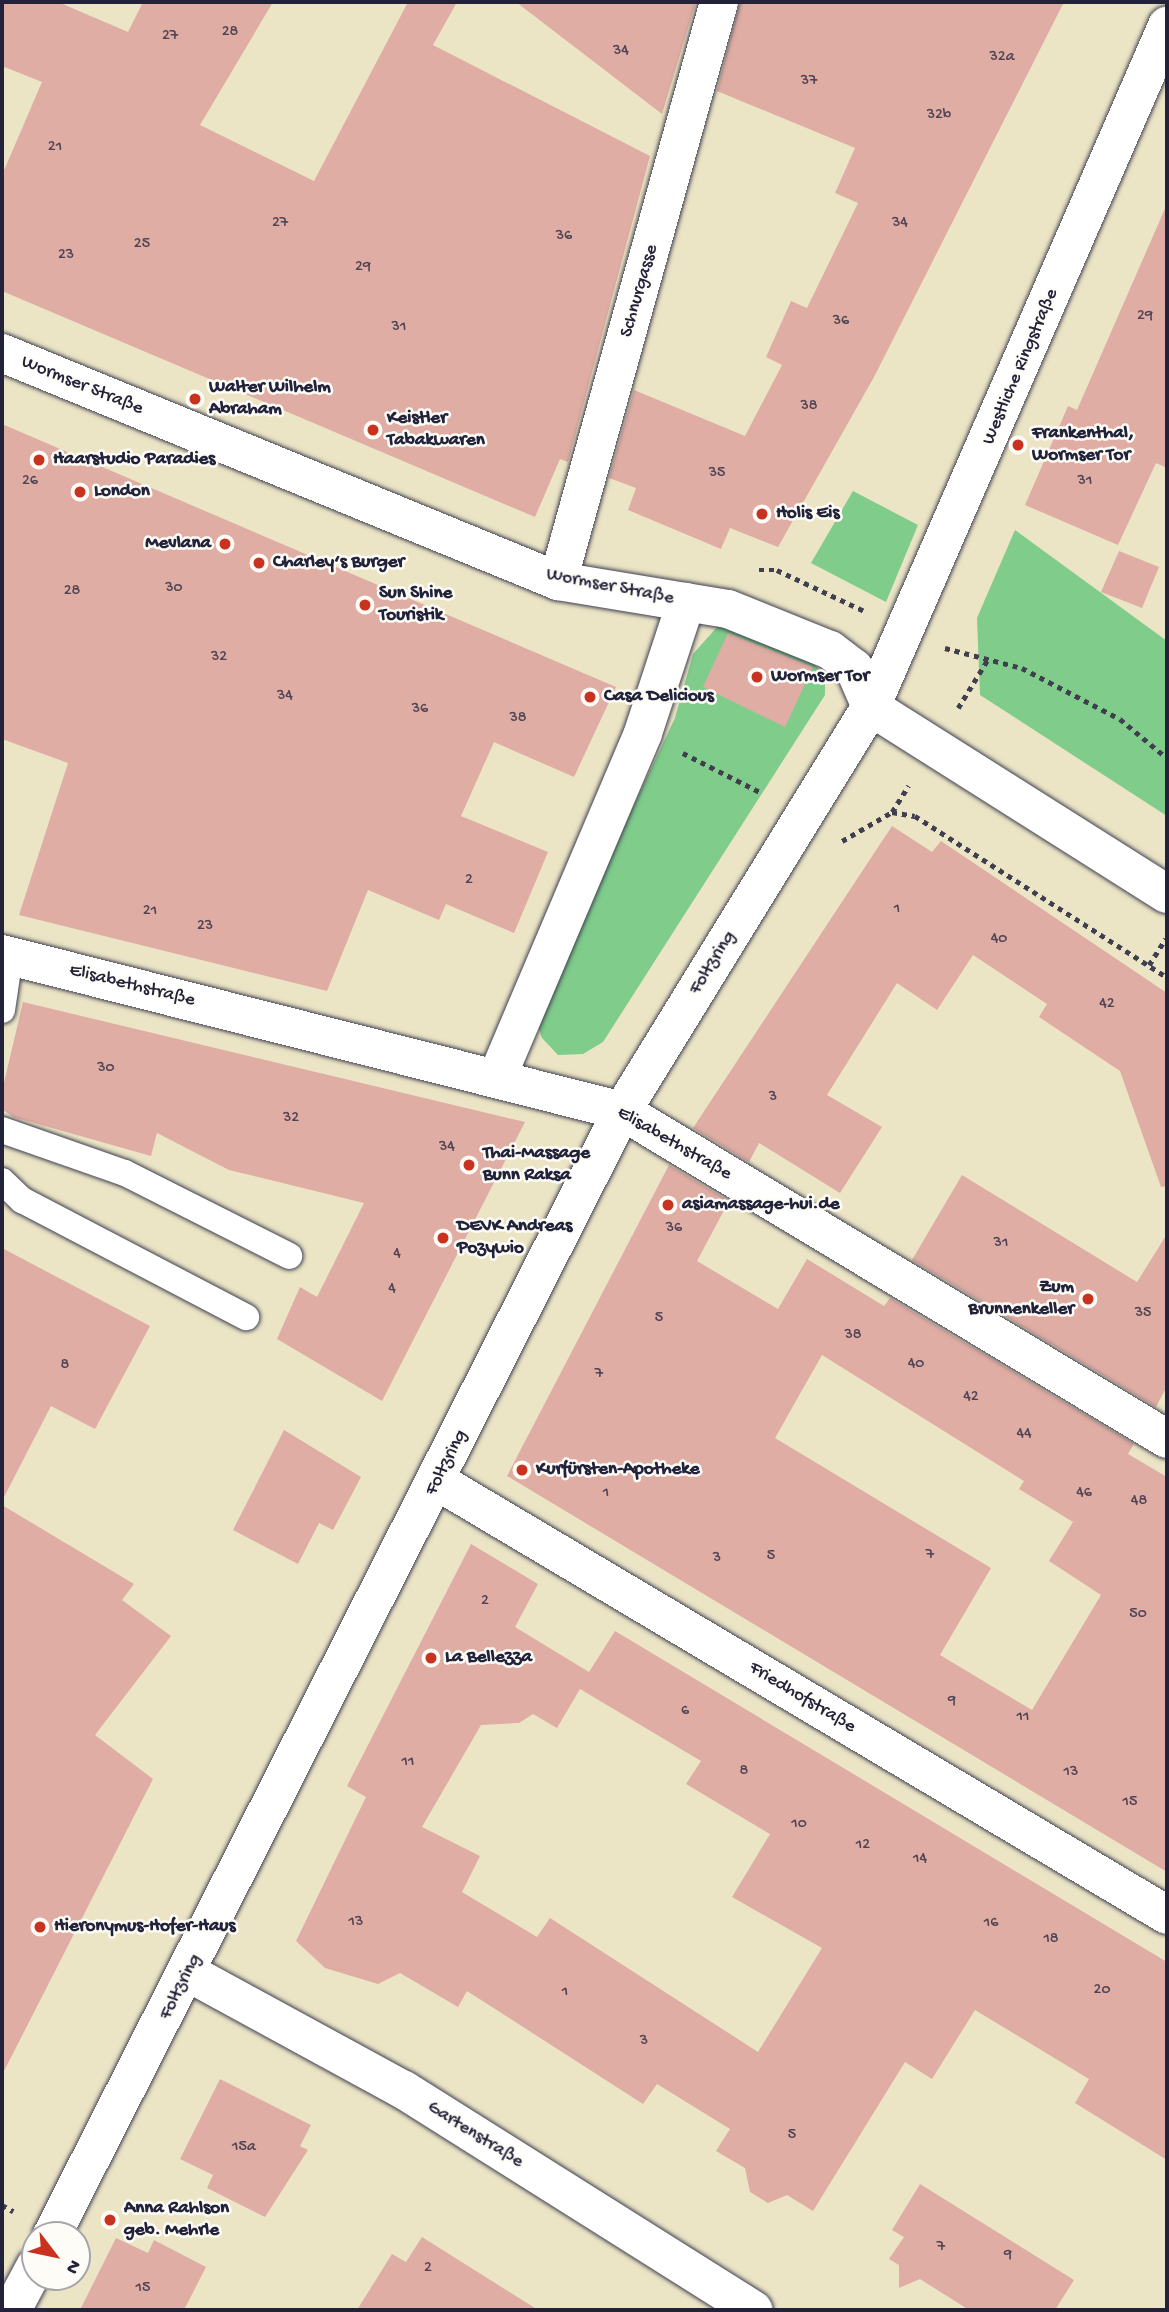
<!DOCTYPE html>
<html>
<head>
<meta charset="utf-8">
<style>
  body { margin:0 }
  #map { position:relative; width:1169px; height:2312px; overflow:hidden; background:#ebe5c6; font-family:"Gochi Hand",sans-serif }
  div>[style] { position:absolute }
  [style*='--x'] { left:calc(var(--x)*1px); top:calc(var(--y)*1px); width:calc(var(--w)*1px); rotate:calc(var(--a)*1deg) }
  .green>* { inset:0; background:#7fcc8b }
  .building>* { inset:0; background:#dfada4 }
  .path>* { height:4.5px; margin-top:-2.25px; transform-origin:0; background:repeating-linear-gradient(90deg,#403f50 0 5px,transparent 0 10px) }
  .roads { filter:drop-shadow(0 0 2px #403f50) drop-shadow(0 0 2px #403f50) }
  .service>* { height:26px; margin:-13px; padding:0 13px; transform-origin:13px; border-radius:13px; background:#fff }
  .minor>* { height:38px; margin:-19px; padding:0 19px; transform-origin:19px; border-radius:19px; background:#fff }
  .tertiary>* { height:38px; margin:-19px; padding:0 19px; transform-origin:19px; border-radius:19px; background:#fff }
  .dots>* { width:19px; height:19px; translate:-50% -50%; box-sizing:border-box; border:4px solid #fdfcf7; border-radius:50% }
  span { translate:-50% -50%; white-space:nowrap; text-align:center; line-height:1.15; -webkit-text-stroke:5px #fdfcf7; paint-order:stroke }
  .number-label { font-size:16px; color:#514555 }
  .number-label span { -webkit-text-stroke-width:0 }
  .street-label { font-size:19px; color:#22223b }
  .poi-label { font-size:19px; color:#22223b; font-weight:700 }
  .left { translate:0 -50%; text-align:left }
  .right { translate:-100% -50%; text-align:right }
  .frame { position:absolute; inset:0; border:4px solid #22223b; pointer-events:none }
  .north { position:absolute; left:21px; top:2221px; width:70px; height:70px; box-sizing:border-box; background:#fdfcf7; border:2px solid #a5a5ac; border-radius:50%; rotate:122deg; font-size:19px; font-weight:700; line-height:28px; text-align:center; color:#22223b }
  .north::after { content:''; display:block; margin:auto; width:24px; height:32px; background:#c8321e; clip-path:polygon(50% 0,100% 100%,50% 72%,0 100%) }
</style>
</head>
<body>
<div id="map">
  <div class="green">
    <i style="clip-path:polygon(853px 491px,918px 525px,886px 602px,811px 563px)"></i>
    <i style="clip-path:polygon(1015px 530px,1167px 641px,1167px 816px,980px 695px,977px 618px)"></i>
    <i style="clip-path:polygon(736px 623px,815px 665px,825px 677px,825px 695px,603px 1042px,583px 1054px,558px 1055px,542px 1038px,534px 1016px,675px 718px,693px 654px,718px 626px)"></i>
  </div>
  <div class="building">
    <i style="clip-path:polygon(2px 2px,58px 2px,128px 32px,143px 2px,273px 2px,200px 125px,314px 181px,408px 2px,457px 2px,433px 45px,650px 156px,568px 462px,560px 459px,535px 517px,2px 291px,2px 175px,42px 82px,2px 66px)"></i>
    <i style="clip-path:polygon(516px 2px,696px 2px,662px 114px)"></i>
    <i style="clip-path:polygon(740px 2px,1064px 2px,874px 377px,778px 547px,730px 528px,721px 549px,628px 510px,636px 488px,609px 478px,634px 390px,745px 436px,782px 365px,766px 357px,791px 301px,807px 308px,858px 203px,835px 193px,855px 148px,717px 91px)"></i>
    <i style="clip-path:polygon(1167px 204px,1167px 468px,1156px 463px,1118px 545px,1025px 505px,1068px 406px,1077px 410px)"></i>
    <i style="clip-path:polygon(2px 424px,616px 687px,574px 777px,494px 742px,461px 816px,548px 852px,514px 933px,446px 904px,439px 920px,368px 890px,327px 991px,19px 915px,68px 763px,2px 739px)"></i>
    <i style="clip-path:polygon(1119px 551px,1159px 567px,1142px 608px,1101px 592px)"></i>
    <i style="clip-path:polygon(728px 633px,813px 667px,785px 727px,703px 687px)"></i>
    <i style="clip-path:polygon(892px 826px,932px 852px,941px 841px,1167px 993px,1167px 1186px,1161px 1187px,1120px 1071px,1039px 1017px,1047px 1004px,973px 955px,937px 1010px,897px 983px,827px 1095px,882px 1127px,840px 1193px,759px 1143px,749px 1162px,693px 1128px)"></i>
    <i style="clip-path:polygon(23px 1002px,525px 1122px,382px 1401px,277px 1339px,300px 1287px,317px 1297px,364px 1203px,229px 1170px,157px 1133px,151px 1156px,13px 1117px,2px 1109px,2px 1091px)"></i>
    <i style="clip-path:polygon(evenodd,669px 1165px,729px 1201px,697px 1261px,778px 1309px,807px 1259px,884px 1306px,890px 1298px,1134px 1444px,1128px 1454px,1167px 1477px,1167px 1872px,507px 1476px,669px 1165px,822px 1355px,1024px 1481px,1019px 1489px,1073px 1522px,1049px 1561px,1101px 1595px,1032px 1710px,940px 1655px,991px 1568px,775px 1438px,822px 1355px)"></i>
    <i style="clip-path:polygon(962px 1175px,1137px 1282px,1167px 1234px,1167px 1386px,1156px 1407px,912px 1260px)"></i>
    <i style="clip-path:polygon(2px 1248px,150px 1326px,95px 1429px,51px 1406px,2px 1501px)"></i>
    <i style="clip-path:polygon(284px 1430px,361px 1477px,333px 1530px,319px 1523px,298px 1564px,233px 1530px)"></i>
    <i style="clip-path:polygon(2px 1505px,134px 1584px,122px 1600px,171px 1636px,95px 1735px,153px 1779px,2px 2075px)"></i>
    <i style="clip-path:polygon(evenodd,471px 1544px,538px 1584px,515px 1627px,589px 1672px,615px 1631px,1167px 1962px,1167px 2160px,1075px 2103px,1089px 2079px,975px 2010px,932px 2079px,905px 2062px,813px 2211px,787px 2195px,768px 2203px,750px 2192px,745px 2168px,716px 2151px,730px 2129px,657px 2084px,643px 2104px,467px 1991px,458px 2007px,400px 1973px,378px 1984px,325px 1968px,296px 1941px,366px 1797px,347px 1786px,471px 1544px,580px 1689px,701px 1761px,686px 1784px,770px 1834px,732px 1897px,822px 1948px,758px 2052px,550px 1918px,537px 1937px,462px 1892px,480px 1856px,422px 1827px,481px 1725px,519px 1723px,533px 1714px,557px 1728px,580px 1689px)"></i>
    <i style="clip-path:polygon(220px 2079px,311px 2125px,300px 2146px,308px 2150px,265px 2217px,207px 2188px,213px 2175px,180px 2159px)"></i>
    <i style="clip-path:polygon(920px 2184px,1074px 2280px,1055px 2310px,969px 2310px,920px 2279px,899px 2288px,899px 2265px,889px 2259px,904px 2237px,892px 2230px)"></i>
    <i style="clip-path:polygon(422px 2237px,538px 2310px,357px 2310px,392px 2254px,406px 2262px)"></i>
    <i style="clip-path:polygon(116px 2238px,148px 2253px,154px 2240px,206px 2267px,184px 2310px,80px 2310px)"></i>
  </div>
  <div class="path">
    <i style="--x:759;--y:570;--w:18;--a:0"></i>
    <i style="--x:777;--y:570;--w:96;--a:25.2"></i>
    <i style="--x:945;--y:648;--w:80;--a:14.6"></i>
    <i style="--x:1022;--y:668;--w:110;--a:27.5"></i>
    <i style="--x:1120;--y:719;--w:61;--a:39.7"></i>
    <i style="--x:958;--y:708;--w:57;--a:-58.5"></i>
    <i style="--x:683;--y:753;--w:89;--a:26.9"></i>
    <i style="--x:892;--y:812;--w:31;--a:-58"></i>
    <i style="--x:842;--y:841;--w:58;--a:-30.1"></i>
    <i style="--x:892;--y:812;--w:23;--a:10"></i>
    <i style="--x:915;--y:816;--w:299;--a:32.6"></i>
    <i style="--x:1149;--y:965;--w:31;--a:-58"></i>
    <i style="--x:2;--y:2205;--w:13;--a:29"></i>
  </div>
  <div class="roads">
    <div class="service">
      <i style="--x:2;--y:1010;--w:55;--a:-81.6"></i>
      <i style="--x:2;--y:1130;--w:130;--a:19.3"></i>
      <i style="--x:125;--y:1173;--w:184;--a:26.8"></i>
      <i style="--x:2;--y:1181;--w:28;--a:44"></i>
      <i style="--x:22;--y:1200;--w:253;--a:27.6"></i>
    </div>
    <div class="minor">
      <i style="--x:2;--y:353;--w:601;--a:22.3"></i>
      <i style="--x:558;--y:581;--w:172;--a:9.4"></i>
      <i style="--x:728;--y:609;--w:110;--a:21.9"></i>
      <i style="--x:830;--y:650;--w:30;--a:37"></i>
      <i style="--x:854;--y:668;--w:43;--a:66.4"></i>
      <i style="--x:558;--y:581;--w:601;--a:-74.46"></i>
      <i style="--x:871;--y:707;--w:743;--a:-66.51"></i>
      <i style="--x:2;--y:954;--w:640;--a:14.21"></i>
      <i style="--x:622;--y:1111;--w:636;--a:31.04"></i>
      <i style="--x:498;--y:1075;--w:371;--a:-67"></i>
      <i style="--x:643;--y:733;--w:138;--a:-71.8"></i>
      <i style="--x:437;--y:1481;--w:849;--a:30.73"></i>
      <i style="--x:189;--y:1973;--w:245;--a:28.6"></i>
      <i style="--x:404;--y:2090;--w:413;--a:32.2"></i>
    </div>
    <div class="tertiary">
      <i style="--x:52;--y:2235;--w:1260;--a:-63.11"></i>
      <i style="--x:622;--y:1111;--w:475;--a:-58.4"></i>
      <i style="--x:871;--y:707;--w:350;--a:32.3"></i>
      <i style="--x:12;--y:2310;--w:49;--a:-61.9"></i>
    </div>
  </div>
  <div class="dots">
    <i style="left:195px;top:399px;background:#c8321e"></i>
    <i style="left:373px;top:430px;background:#c8321e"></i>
    <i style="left:1018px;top:445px;background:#c8321e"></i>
    <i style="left:39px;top:460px;background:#c8321e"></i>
    <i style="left:80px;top:492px;background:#c8321e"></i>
    <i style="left:762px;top:514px;background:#c8321e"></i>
    <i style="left:225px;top:544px;background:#c8321e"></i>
    <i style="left:259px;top:563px;background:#c8321e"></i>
    <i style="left:365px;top:605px;background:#c8321e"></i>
    <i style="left:757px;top:677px;background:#c8321e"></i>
    <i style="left:590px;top:697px;background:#c8321e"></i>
    <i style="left:469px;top:1165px;background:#c8321e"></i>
    <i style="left:668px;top:1205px;background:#c8321e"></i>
    <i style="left:443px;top:1238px;background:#c8321e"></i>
    <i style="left:1088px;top:1299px;background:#c8321e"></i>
    <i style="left:522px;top:1470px;background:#c8321e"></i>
    <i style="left:431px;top:1658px;background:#c8321e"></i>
    <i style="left:40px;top:1927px;background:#c8321e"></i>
    <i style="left:110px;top:2220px;background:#c8321e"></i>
  </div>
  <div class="number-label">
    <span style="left:230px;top:33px">28</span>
    <span style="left:170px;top:37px">27</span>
    <span style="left:621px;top:52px">34</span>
    <span style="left:1002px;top:58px">32a</span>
    <span style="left:809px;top:82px">37</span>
    <span style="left:939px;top:116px">32b</span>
    <span style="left:55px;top:148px">21</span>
    <span style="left:280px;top:224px">27</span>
    <span style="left:900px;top:224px">34</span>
    <span style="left:564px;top:237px">36</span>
    <span style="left:142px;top:245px">25</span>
    <span style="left:66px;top:256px">23</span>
    <span style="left:363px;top:268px">29</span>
    <span style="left:1145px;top:317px">29</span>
    <span style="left:841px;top:322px">36</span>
    <span style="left:399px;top:328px">31</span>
    <span style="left:809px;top:407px">38</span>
    <span style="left:717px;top:474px">35</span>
    <span style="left:30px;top:482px">26</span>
    <span style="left:1085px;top:482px">31</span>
    <span style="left:174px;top:589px">30</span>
    <span style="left:72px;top:592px">28</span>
    <span style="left:219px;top:658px">32</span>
    <span style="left:285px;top:697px">34</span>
    <span style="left:420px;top:710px">36</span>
    <span style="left:518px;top:719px">38</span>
    <span style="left:469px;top:881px">2</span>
    <span style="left:897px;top:910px">1</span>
    <span style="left:150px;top:912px">21</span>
    <span style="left:205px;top:927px">23</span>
    <span style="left:999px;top:940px">40</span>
    <span style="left:1107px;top:1005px">42</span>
    <span style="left:106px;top:1069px">30</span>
    <span style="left:773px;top:1098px">3</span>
    <span style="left:291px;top:1119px">32</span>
    <span style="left:447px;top:1148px">34</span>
    <span style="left:674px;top:1229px">36</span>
    <span style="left:1001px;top:1244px">31</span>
    <span style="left:397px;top:1255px">4</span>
    <span style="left:392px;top:1290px">4</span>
    <span style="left:1143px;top:1314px">35</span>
    <span style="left:659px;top:1319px">5</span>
    <span style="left:853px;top:1336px">38</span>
    <span style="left:916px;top:1365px">40</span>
    <span style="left:65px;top:1366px">8</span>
    <span style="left:599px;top:1375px">7</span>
    <span style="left:971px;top:1398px">42</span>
    <span style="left:1024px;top:1435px">44</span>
    <span style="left:606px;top:1494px">1</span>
    <span style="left:1084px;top:1494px">46</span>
    <span style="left:1139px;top:1502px">48</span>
    <span style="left:930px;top:1556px">7</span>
    <span style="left:771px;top:1557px">5</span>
    <span style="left:717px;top:1559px">3</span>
    <span style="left:485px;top:1602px">2</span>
    <span style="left:1138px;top:1615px">50</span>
    <span style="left:952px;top:1702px">9</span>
    <span style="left:685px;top:1712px">6</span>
    <span style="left:1023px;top:1718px">11</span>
    <span style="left:408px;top:1763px">11</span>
    <span style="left:744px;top:1772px">8</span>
    <span style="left:1071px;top:1773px">13</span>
    <span style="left:1130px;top:1803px">15</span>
    <span style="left:799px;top:1825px">10</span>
    <span style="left:863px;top:1846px">12</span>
    <span style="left:920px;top:1860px">14</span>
    <span style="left:356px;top:1923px">13</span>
    <span style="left:991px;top:1924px">16</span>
    <span style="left:1051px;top:1940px">18</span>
    <span style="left:1102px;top:1991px">20</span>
    <span style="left:565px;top:1993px">1</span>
    <span style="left:644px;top:2042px">3</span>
    <span style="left:792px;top:2136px">5</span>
    <span style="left:244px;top:2148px">15a</span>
    <span style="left:941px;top:2248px">7</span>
    <span style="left:1008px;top:2256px">9</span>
    <span style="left:428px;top:2269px">2</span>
    <span style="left:143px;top:2289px">15</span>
  </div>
  <div class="street-label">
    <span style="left:640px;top:291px;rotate:-74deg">Schnurgasse</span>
    <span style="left:1021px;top:367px;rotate:-67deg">Westliche Ringstraße</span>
    <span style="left:82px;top:386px;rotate:22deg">Wormser Straße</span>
    <span style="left:610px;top:587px;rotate:11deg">Wormser Straße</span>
    <span style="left:713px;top:963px;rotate:-58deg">Foltzring</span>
    <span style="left:132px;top:986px;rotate:14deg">Elisabethstraße</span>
    <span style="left:674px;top:1144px;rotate:30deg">Elisabethstraße</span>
    <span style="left:447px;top:1463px;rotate:-63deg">Foltzring</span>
    <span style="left:802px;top:1698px;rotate:31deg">Friedhofstraße</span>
    <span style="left:181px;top:1987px;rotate:-63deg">Foltzring</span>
    <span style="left:475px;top:2135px;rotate:32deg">Gartenstraße</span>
  </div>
  <div class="poi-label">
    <span class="left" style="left:209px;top:399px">Walter Wilhelm<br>Abraham</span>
    <span class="left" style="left:387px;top:430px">Keistler<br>Tabakwaren</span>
    <span class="left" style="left:1032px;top:445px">Frankenthal,<br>Wormser Tor</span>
    <span class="left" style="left:53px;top:460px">Haarstudio Paradies</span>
    <span class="left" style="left:94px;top:492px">London</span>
    <span class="left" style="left:776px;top:514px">Holis Eis</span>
    <span class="right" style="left:211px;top:544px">Mevlana</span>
    <span class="left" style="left:273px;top:563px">Charley‘s Burger</span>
    <span class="left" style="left:379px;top:605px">Sun Shine<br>Touristik</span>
    <span class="left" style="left:771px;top:677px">Wormser Tor</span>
    <span class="left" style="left:604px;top:697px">Casa Delicious</span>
    <span class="left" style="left:483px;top:1165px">Thai-Massage<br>Bunn Raksa</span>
    <span class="left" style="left:682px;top:1205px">asiamassage-hui.de</span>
    <span class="left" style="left:457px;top:1238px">DEVK Andreas<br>Pozywio</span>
    <span class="right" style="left:1074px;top:1299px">Zum<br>Brunnenkeller</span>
    <span class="left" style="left:536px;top:1470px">Kurfürsten-Apotheke</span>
    <span class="left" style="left:445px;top:1658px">La Bellezza</span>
    <span class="left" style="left:54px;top:1927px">Hieronymus-Hofer-Haus</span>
    <span class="left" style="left:124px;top:2220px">Anna Rahlson<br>geb. Mehrle</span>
  </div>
  <div class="frame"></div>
  <div class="north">N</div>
</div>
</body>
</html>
